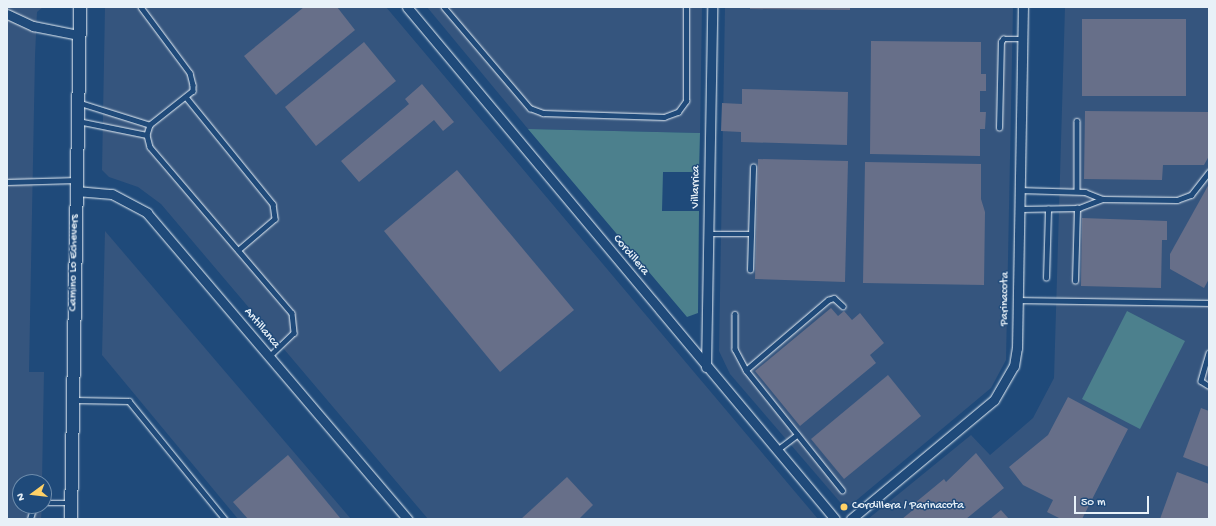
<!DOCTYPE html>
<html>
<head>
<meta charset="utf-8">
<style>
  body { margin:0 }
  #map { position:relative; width:1216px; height:526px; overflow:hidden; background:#1f4a7a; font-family:"Gochi Hand",sans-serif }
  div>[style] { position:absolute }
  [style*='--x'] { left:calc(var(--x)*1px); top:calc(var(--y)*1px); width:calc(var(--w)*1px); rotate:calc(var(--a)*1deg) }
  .built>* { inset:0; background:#35557e }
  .green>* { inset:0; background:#4c808d }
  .building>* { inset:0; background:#676f89 }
  .roads { filter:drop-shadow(0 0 1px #e8f1f8) drop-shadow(0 0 1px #e8f1f8) }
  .lane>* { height:4.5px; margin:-2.25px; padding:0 2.25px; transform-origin:2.25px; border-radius:2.25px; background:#1f4a7a }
  .street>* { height:9px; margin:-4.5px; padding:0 4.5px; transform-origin:4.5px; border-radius:4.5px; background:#1f4a7a }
  .secondary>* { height:12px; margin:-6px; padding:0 6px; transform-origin:6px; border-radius:6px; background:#1f4a7a }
  .dots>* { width:11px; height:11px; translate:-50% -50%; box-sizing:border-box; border:2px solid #1f4a7a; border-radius:50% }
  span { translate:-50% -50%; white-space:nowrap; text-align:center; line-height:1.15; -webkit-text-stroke:3px #1f4a7a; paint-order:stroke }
  .street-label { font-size:12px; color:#e8f1f8 }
  .poi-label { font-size:12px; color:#e8f1f8 }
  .left { translate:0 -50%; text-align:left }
  .frame { position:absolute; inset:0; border:8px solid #e8f1f8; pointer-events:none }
  .north { position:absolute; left:12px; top:474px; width:40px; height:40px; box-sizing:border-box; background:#1f4a7a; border:1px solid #6f8dac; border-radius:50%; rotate:255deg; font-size:11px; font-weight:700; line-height:16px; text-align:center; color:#e8f1f8 }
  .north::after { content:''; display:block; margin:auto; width:14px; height:18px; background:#ffd166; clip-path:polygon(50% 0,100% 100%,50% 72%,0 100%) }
  .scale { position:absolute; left:1074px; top:496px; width:75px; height:18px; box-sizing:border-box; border:2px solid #e8f1f8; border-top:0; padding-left:5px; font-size:12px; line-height:14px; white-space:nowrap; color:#e8f1f8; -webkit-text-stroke:3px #1f4a7a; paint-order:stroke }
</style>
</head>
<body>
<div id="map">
  <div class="built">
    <i style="clip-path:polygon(7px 7px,43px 7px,37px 12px,35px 56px,29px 372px,44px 372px,42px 482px,20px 482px,20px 506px,42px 506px,41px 519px,7px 519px)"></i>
    <i style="clip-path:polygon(105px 7px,386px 7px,818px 519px,428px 519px,161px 204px,138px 187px,109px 177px,102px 170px)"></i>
    <i style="clip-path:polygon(427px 7px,702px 7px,700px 133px,528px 129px)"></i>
    <i style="clip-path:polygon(725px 7px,1013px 7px,1006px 360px,991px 388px,846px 509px,730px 374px,719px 351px)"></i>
    <i style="clip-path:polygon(1065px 7px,1209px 7px,1209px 519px,868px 519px,971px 435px,990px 455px,1033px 418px,1054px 378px)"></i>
    <i style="clip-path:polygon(105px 231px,351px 519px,238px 519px,102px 355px)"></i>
  </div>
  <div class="green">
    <i style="clip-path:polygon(528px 129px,700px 133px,699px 172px,663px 172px,662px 211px,699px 211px,698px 313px,687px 317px)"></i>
    <i style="clip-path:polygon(1127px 311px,1185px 341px,1140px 429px,1082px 399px)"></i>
  </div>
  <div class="building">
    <i style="clip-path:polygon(304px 7px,337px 7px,355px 30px,276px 95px,244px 56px)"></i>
    <i style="clip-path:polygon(750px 7px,850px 7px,850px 10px,750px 9px)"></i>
    <i style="clip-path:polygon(1082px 19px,1186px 19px,1186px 96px,1082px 96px)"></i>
    <i style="clip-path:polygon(871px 41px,981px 42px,981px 74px,986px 74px,986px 91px,980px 91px,980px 112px,986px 112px,985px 129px,980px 129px,980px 156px,870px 154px)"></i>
    <i style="clip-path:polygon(364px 42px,396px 81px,316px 146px,285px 107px)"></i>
    <i style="clip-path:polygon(422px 84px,454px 122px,443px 131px,434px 120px,359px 182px,341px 161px,409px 104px,405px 99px)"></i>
    <i style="clip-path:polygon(742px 89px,848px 92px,847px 145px,741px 142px,741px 132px,721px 131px,722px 103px,742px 104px)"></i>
    <i style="clip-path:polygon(1085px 111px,1209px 112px,1209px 156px,1204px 165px,1163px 165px,1162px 180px,1084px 179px)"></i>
    <i style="clip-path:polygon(758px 159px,848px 161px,845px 282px,755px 279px)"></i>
    <i style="clip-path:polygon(865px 162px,981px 164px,981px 199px,985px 212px,984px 285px,863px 283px)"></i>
    <i style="clip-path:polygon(457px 170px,574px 310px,500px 372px,384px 231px)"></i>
    <i style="clip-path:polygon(1209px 184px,1209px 279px,1204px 288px,1170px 269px,1170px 254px)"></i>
    <i style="clip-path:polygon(1082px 218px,1167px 221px,1167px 240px,1162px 240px,1161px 288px,1081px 286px)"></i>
    <i style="clip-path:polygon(831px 308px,838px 316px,844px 311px,852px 320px,860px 313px,884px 343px,870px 355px,876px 363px,800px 426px,755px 371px)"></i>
    <i style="clip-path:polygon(888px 375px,921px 416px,844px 479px,811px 439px)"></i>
    <i style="clip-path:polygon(1068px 397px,1128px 429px,1082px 519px,1061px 519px,1047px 512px,1053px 500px,1023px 485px,1009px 467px,1048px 435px)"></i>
    <i style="clip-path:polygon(1201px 408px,1209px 411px,1209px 467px,1183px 457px)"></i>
    <i style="clip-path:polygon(976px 453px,1004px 488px,966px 519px,902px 519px,913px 510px,910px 507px,944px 479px,946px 482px)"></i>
    <i style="clip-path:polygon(288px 455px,341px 519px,248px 519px,233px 502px)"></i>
    <i style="clip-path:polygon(1177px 472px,1209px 484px,1209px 519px,1160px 519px)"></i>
    <i style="clip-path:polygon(567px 477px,593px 505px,579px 519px,521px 519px)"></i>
    <i style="clip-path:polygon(1001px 510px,1009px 519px,990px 519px)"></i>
  </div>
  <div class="roads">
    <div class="lane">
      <i style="--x:141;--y:7;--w:82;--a:53.4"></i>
      <i style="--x:190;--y:73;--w:12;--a:76"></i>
      <i style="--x:193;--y:85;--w:6;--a:90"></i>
      <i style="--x:193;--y:91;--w:55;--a:141.7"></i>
      <i style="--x:150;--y:125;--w:10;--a:107"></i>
      <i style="--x:147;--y:135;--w:12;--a:76"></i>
      <i style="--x:150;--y:147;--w:218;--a:49.5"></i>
      <i style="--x:292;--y:313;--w:20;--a:84"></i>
      <i style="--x:294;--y:333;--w:35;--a:136"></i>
      <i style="--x:444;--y:7;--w:133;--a:49.6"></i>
      <i style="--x:530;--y:108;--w:14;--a:21"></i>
      <i style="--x:543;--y:113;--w:121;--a:1.9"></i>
      <i style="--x:664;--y:117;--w:15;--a:-20"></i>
      <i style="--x:678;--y:112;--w:14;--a:-54"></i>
      <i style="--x:686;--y:101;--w:94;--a:-90"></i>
      <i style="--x:186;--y:97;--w:138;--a:50.9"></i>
      <i style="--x:273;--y:204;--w:15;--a:82"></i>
      <i style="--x:275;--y:219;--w:48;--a:139.3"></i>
      <i style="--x:80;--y:103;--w:73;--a:17.4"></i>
      <i style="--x:78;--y:121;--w:70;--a:11.5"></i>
      <i style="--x:1077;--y:121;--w:70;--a:90"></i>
      <i style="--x:999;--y:128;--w:86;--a:-88.7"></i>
      <i style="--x:1001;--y:42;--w:4;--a:-56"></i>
      <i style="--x:1003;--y:39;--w:19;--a:0"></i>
      <i style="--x:7;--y:182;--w:70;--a:-1.6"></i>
      <i style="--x:1019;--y:190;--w:66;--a:1.7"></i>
      <i style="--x:1085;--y:192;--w:18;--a:22"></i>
      <i style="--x:1102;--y:199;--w:75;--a:0.8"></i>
      <i style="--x:1177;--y:200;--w:15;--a:-20"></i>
      <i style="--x:1191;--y:195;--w:29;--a:-52"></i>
      <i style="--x:1020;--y:209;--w:59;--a:-1"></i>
      <i style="--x:1079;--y:208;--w:25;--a:-21"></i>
      <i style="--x:708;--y:234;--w:43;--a:0"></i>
      <i style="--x:750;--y:270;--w:103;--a:-88.3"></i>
      <i style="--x:1046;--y:278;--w:69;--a:-88.3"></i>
      <i style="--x:1075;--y:281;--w:73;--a:-88.4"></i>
      <i style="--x:1018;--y:300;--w:191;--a:0.9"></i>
      <i style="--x:735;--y:314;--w:35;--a:90"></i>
      <i style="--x:735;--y:349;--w:24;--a:62"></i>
      <i style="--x:746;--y:370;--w:154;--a:51.3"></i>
      <i style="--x:1209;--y:353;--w:29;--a:106"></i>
      <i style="--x:1201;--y:381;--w:9;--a:32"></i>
      <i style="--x:746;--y:370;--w:108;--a:-40.5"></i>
      <i style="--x:828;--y:300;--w:6;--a:-18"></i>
      <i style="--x:834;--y:298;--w:12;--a:42"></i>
      <i style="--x:75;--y:400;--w:54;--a:1.1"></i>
      <i style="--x:129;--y:401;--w:152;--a:50.9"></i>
      <i style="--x:777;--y:450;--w:25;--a:-37"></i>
      <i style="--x:44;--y:503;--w:26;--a:0"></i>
      <i style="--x:30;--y:519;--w:14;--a:-73"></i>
    </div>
    <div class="street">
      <i style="--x:407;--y:7;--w:667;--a:50.11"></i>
      <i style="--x:7;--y:14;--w:29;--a:25"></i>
      <i style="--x:33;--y:26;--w:47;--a:11.1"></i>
      <i style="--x:76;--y:191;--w:36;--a:5"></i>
      <i style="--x:112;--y:194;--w:40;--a:28"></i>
      <i style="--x:147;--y:213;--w:402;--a:49.6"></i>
      <i style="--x:706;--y:367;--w:360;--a:-89"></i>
      <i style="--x:851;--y:519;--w:186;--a:-39.8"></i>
      <i style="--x:994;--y:400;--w:39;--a:-60"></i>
      <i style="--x:1014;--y:366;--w:18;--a:-81"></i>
      <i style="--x:1017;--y:348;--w:341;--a:-89"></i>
    </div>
    <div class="secondary">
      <i style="--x:71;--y:519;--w:512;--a:-88.99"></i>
    </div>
  </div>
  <div class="dots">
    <i style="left:844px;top:507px;background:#ffd166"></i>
  </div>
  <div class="street-label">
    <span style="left:697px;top:187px;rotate:-89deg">Villarrica</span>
    <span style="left:630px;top:256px;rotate:50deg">Cordillera</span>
    <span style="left:75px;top:263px;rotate:-89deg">Camino Lo Echevers</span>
    <span style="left:1006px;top:299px;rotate:-89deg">Parinacota</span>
    <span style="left:261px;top:329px;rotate:50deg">Antillanca</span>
  </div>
  <div class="poi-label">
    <span class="left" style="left:852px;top:507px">Cordillera / Parinacota</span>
  </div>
  <div class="frame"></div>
  <div class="north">N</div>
  <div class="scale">50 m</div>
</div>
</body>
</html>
